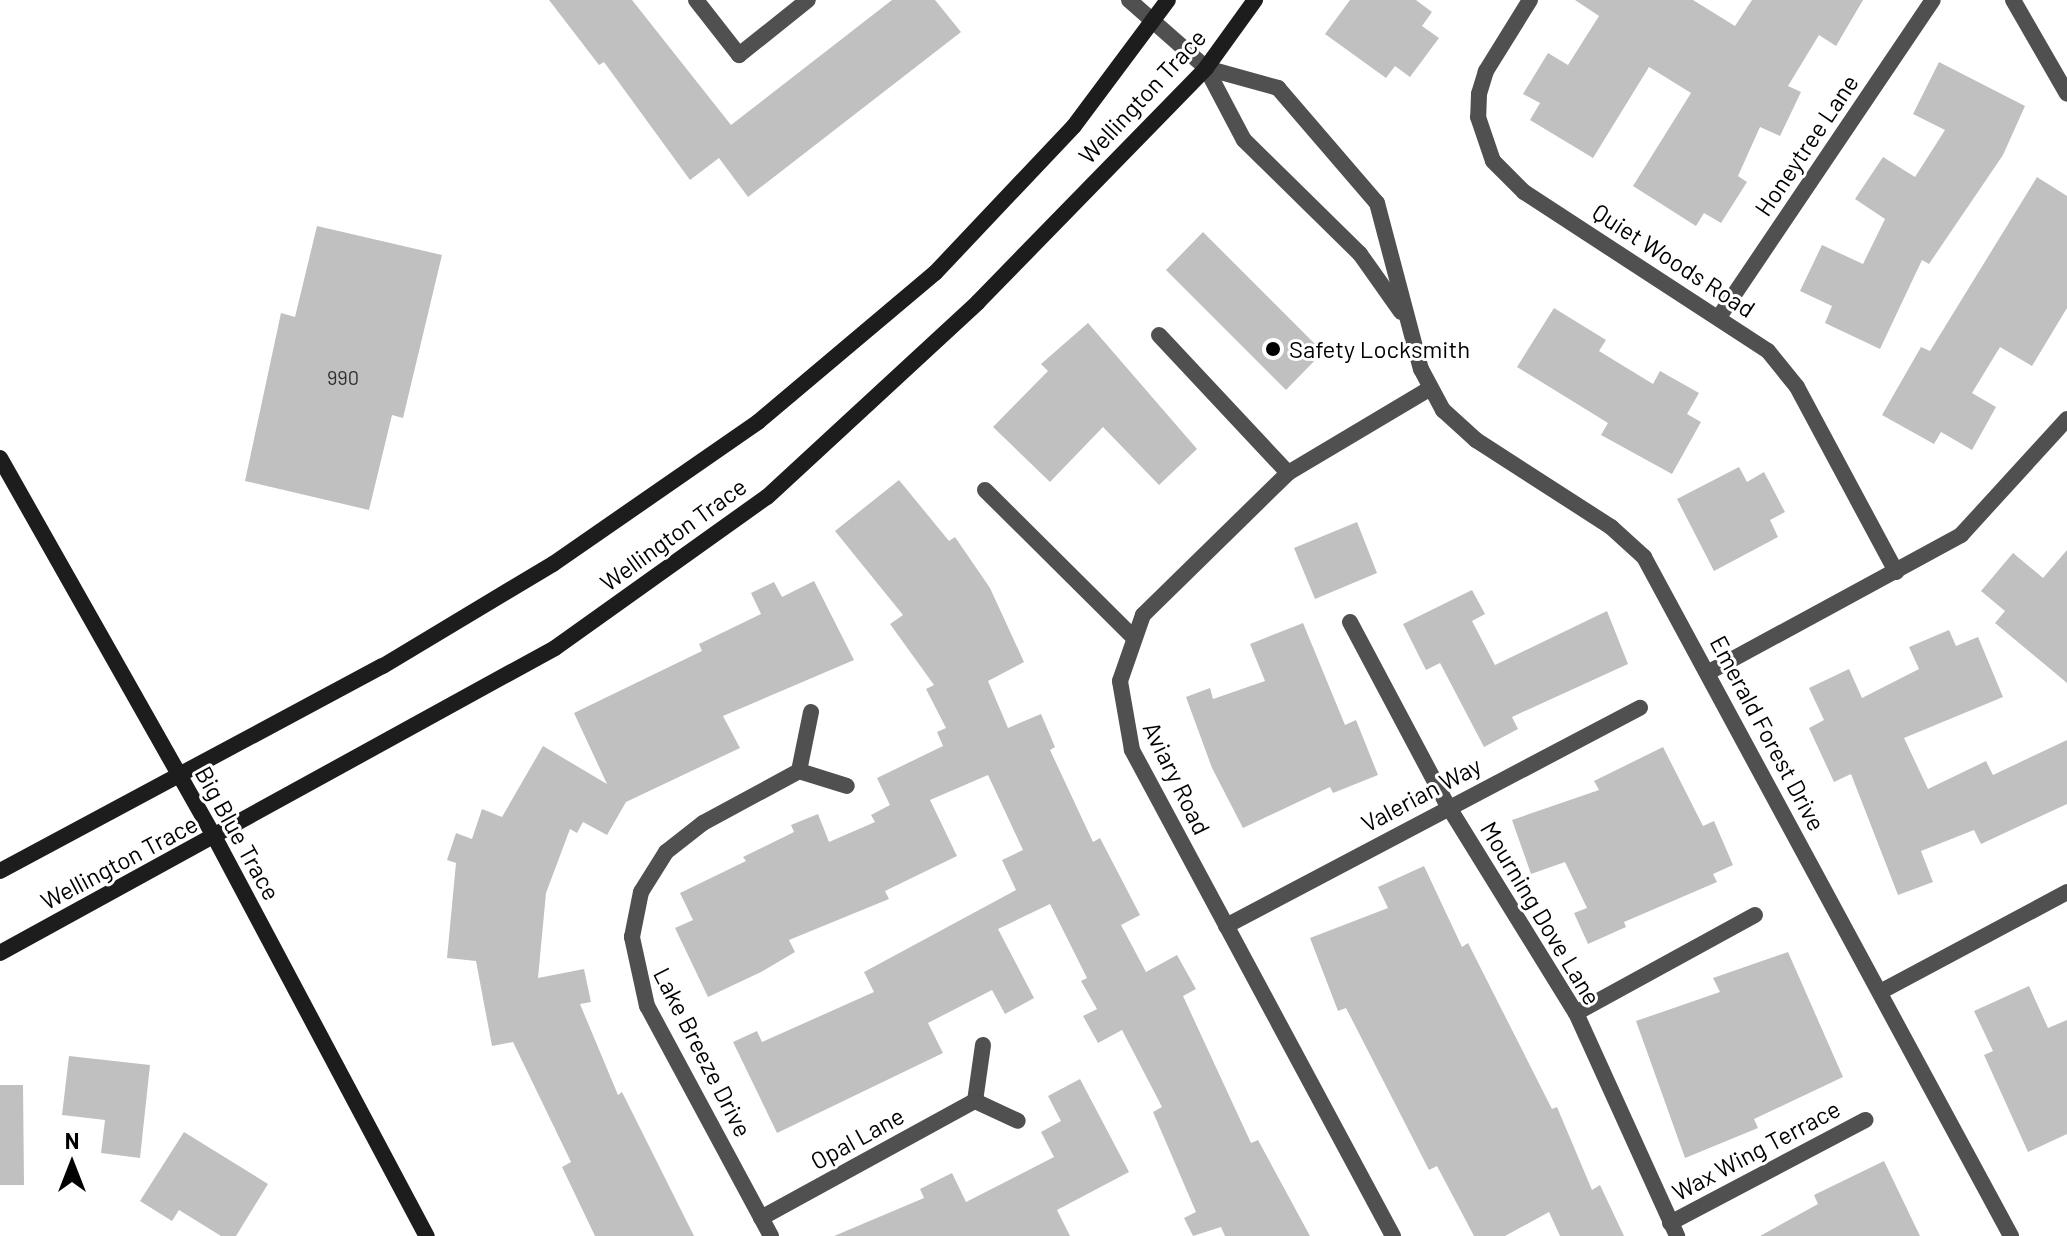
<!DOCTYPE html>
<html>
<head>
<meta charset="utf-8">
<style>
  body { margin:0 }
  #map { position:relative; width:2067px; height:1236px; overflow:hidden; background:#fff; font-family:Barlow,sans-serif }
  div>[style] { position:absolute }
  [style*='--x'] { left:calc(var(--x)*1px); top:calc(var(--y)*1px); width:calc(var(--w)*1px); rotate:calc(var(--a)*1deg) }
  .building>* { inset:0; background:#c0c0c0 }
  .street>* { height:16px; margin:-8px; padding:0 8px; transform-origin:8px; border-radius:8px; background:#505050 }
  .secondary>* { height:16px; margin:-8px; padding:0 8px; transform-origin:8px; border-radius:8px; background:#1d1d1d }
  .dots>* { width:22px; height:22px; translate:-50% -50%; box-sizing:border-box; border:4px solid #fff; border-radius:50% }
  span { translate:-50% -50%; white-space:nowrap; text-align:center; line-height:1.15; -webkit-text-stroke:6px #fff; paint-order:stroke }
  .number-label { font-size:20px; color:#303030 }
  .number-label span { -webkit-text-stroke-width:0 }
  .street-label { font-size:24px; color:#000 }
  .poi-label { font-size:24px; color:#000 }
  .left { translate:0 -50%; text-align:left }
  .north { position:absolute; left:32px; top:1124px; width:80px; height:80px; -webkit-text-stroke:6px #fff; paint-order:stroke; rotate:0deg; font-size:22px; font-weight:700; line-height:32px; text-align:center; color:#000 }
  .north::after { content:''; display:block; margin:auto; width:28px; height:36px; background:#000; clip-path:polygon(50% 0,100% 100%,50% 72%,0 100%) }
</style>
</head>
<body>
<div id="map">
  <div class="building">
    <i style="clip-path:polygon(549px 0,632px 0,731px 125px,892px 0,935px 0,961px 32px,748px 197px,719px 158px,690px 180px,604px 62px,599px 65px)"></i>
    <i style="clip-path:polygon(1350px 0,1416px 0,1432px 12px,1422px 26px,1439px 38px,1410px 77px,1395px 66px,1386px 78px,1325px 34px)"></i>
    <i style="clip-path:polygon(1575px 0,1693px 0,1735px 26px,1752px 0,1863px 0,1836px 46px,1819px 35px,1788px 86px,1801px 92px,1780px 136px,1760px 127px,1738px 176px,1747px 182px,1721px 223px,1704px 213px,1696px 226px,1633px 186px,1691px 93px,1649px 67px,1593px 158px,1530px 120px,1540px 103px,1523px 94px,1548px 53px,1568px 65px,1599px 16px)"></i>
    <i style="clip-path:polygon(1939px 62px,2025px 106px,2003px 155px,1929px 264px,1922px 260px,1880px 349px,1825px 323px,1832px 306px,1800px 291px,1822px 245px,1863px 264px,1885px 219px,1855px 199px,1883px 157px,1915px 177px,1945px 130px,1913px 114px)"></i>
    <i style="clip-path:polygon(2037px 177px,2067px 196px,2067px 308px,2032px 366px,2000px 347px,1972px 393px,1996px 407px,1972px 450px,1941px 432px,1934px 444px,1882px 415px,1921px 347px,1930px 351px)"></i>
    <i style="clip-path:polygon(317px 226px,442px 255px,403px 418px,392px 415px,369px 510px,245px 481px,281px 313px,295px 317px)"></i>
    <i style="clip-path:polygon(1203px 232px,1323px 352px,1286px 390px,1166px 270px)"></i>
    <i style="clip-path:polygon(1554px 308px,1606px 340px,1599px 351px,1653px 384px,1660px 371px,1699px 393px,1687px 414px,1701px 422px,1672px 474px,1601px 435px,1608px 423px,1517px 367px)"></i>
    <i style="clip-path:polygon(1088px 323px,1197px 449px,1159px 485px,1103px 427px,1050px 482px,993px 427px,1048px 371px,1041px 364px)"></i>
    <i style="clip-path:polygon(1739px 467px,1747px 482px,1764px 472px,1785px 512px,1770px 520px,1778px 537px,1714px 571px,1677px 499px)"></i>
    <i style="clip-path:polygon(899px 480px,949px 541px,955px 537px,990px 588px,1024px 662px,988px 681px,1008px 728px,1041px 714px,1055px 747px,1050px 750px,1093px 842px,1100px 838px,1140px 915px,1121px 925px,1146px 972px,1177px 955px,1196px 989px,1183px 996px,1251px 1143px,1258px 1140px,1310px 1236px,1225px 1236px,1221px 1227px,1193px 1236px,1184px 1218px,1196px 1212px,1153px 1112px,1162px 1107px,1122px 1030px,1098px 1043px,1083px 1016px,1097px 1009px,1081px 981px,1087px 978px,1050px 904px,998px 929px,1034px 998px,1005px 1014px,992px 990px,928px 1023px,943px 1053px,777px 1133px,733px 1042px,757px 1031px,762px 1042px,874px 992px,864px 972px,1016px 890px,1002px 860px,1023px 850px,988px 775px,930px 800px,957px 856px,885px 891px,889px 899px,789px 940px,795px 952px,761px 972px,708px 997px,675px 928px,693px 920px,680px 893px,746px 861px,743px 857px,794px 832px,791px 825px,818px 814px,829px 842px,875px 822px,871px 815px,890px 805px,877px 778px,943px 746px,937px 732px,946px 728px,926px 689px,934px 685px,890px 624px,903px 615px,835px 531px)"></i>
    <i style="clip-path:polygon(1357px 522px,1377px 573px,1315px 599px,1294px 548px)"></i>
    <i style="clip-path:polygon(2067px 550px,2067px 683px,1995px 623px,2005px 611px,1981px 591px,2013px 553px,2043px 578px)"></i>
    <i style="clip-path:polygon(814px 581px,854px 660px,723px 716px,740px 748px,626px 802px,607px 835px,583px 822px,577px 833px,570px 829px,546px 893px,538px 978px,584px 969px,591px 1002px,580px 1004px,618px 1095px,622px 1092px,694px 1236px,595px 1236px,562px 1167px,571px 1162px,513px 1042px,492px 1046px,476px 961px,447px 958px,456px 863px,447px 860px,456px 833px,472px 839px,482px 809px,502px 817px,543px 746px,607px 784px,574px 713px,702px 651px,699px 644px,761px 614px,751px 593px,774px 582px,782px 597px)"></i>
    <i style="clip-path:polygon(1472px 590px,1485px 614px,1472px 621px,1495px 665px,1607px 611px,1628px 664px,1512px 717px,1518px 729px,1484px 747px,1440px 663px,1426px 670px,1403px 624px)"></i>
    <i style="clip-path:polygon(1303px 623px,1345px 725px,1356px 720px,1378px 775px,1333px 793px,1330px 787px,1243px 828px,1212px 768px,1186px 697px,1210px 688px,1213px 699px,1265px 681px,1250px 644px)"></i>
    <i style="clip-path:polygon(1949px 630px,1956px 646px,1978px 637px,2003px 697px,1904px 738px,1928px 789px,1986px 761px,1993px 775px,2067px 740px,2067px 804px,1981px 844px,1974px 830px,1921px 851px,1933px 882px,1898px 895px,1851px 774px,1834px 782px,1809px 728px,1824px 720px,1809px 688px,1849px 669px,1862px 698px,1919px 669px,1909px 647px)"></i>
    <i style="clip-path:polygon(1663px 747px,1703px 826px,1714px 821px,1733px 865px,1713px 874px,1717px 882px,1624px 922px,1626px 927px,1588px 944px,1574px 913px,1587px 908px,1565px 862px,1531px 874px,1512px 820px,1599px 790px,1594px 781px)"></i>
    <i style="clip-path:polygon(1424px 866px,1462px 947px,1468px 943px,1552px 1109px,1557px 1107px,1592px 1190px,1600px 1185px,1624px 1236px,1560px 1236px,1549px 1212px,1505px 1236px,1474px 1236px,1437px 1166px,1429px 1170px,1346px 1008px,1338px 1011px,1310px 938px,1388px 908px,1378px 887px)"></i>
    <i style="clip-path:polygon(1788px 952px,1843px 1077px,1754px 1119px,1758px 1128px,1685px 1158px,1636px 1021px,1720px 992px,1713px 978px)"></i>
    <i style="clip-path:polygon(2029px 986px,2048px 1028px,2067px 1020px,2067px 1134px,2028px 1152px,1984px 1055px,1993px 1051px,1974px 1011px)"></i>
    <i style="clip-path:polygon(69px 1056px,150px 1065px,140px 1158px,101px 1153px,105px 1120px,62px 1115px)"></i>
    <i style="clip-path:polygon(1080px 1079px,1129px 1172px,1057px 1210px,1070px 1236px,834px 1236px,924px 1198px,920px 1189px,952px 1173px,966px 1202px,1054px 1157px,1041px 1132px,1061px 1121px,1048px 1096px)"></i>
    <i style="clip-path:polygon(0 1085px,23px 1085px,24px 1185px,0 1185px)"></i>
    <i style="clip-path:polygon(184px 1132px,268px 1184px,236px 1236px,221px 1236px,179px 1210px,172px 1221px,140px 1201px)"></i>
    <i style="clip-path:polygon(1884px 1161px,1920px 1236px,1760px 1236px,1818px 1204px,1814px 1195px)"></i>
  </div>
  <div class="street">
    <i style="--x:696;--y:0;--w:70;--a:52"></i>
    <i style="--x:739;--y:55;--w:88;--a:-38.6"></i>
    <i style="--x:1129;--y:0;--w:103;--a:41.4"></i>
    <i style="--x:1206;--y:68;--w:81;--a:62.2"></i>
    <i style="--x:1244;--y:140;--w:163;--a:44.5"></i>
    <i style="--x:1360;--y:254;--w:71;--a:54.7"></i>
    <i style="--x:1530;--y:0;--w:84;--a:121.8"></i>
    <i style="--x:1486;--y:71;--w:24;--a:107"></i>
    <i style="--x:1479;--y:94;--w:23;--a:92"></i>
    <i style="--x:1478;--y:117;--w:46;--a:71.2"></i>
    <i style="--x:1493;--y:161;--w:44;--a:45"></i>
    <i style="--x:1524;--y:192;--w:291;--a:33.1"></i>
    <i style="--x:1768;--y:351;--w:46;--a:51.1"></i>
    <i style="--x:1797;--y:387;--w:210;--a:61.8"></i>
    <i style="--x:2013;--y:0;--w:108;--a:60.1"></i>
    <i style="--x:1206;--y:68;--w:75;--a:15.5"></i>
    <i style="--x:1278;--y:88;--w:152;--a:49.3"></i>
    <i style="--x:1377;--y:203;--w:172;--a:75.2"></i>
    <i style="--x:1421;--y:369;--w:47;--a:61.8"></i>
    <i style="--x:1443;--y:410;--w:45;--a:42.3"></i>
    <i style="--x:1476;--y:440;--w:161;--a:32.8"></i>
    <i style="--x:1611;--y:527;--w:45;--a:42.3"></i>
    <i style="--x:1644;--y:557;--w:772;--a:61.61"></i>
    <i style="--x:1719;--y:317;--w:382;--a:-56"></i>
    <i style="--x:1159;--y:335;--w:189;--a:46.9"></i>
    <i style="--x:985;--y:490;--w:207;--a:44.8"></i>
    <i style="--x:1350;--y:622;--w:208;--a:62"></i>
    <i style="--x:1448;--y:806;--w:243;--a:58.3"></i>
    <i style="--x:1576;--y:1013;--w:245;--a:65.6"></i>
    <i style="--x:1709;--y:672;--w:287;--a:-28.5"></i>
    <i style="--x:1961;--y:535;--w:157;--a:-47.6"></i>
    <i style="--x:811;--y:712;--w:60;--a:101.5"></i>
    <i style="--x:799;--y:771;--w:50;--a:17.4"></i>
    <i style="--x:1226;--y:926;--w:468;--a:-27.8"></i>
    <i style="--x:1880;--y:992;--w:212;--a:-28.1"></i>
    <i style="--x:1576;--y:1013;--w:204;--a:-28.7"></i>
    <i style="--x:983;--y:1045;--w:57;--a:98.1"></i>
    <i style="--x:975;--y:1101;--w:47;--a:24.9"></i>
    <i style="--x:761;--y:1218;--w:244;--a:-28.7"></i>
    <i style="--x:1670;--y:1223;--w:221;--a:-27.8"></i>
    <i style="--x:771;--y:1236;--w:261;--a:-118.3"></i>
    <i style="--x:647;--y:1006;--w:71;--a:-102.3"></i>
    <i style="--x:632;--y:937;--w:46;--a:-78.7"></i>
    <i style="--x:641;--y:892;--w:47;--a:-58"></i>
    <i style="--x:666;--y:852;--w:47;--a:-38.1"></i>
    <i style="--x:703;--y:823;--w:109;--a:-28.4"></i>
    <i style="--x:1393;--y:1236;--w:552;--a:-118.24"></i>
    <i style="--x:1132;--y:750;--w:70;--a:-99.9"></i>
    <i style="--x:1120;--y:681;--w:70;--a:-70.8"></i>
    <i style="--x:1143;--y:615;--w:203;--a:-44.4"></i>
    <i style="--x:1288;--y:473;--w:164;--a:-30.8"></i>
  </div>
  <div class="secondary">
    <i style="--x:0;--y:458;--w:437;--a:60.5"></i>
    <i style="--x:215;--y:838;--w:451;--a:62"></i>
    <i style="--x:0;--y:871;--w:434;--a:-28.2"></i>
    <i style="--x:383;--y:666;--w:198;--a:-31"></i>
    <i style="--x:553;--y:564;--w:249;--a:-34.7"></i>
    <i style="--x:758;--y:422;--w:231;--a:-40.1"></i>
    <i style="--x:935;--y:273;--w:202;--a:-46.6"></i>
    <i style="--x:1074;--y:126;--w:157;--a:-53.3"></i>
    <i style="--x:0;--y:953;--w:633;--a:-28.79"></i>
    <i style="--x:555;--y:648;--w:260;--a:-35.5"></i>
    <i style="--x:767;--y:497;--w:287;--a:-42.7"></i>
    <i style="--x:978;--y:302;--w:327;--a:-45.7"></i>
    <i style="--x:1206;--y:68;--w:84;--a:-54.2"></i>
  </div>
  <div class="dots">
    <i style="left:1273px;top:349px;background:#000"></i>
  </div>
  <div class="number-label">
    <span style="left:343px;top:377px">990</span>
  </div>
  <div class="street-label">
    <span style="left:1142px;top:96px;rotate:-47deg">Wellington Trace</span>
    <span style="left:1806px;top:145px;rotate:-56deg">Honeytree Lane</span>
    <span style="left:1674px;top:260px;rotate:33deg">Quiet Woods Road</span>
    <span style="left:673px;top:534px;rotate:-36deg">Wellington Trace</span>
    <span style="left:1768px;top:733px;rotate:62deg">Emerald Forest Drive</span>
    <span style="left:1177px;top:778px;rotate:64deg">Aviary Road</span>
    <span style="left:1421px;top:794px;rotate:-28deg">Valerian Way</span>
    <span style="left:238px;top:833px;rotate:61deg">Big Blue Trace</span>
    <span style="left:119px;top:862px;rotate:-28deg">Wellington Trace</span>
    <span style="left:1541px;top:913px;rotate:59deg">Mourning Dove Lane</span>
    <span style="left:703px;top:1052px;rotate:63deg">Lake Breeze Drive</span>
    <span style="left:857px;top:1138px;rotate:-29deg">Opal Lane</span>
    <span style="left:1756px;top:1150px;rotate:-28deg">Wax Wing Terrace</span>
  </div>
  <div class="poi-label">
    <span class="left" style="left:1289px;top:349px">Safety Locksmith</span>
  </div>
  <div class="north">N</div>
</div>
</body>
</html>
